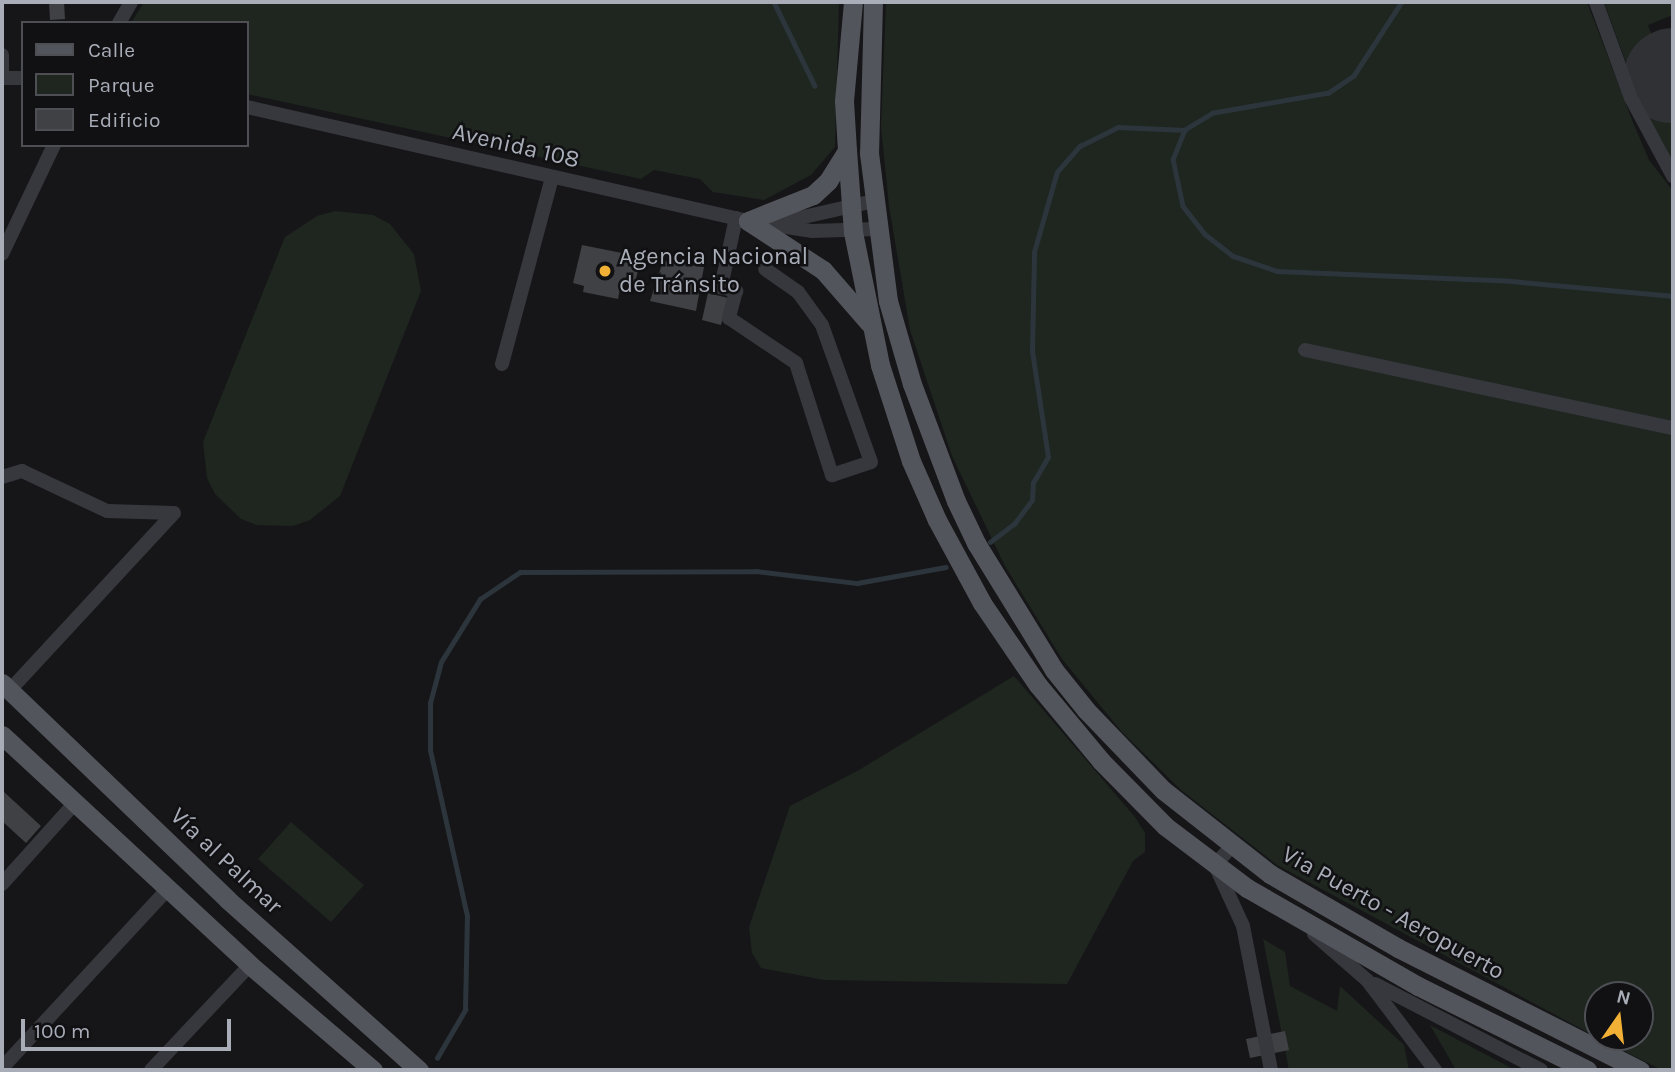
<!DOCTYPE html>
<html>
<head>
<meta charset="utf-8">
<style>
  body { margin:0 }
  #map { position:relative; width:1675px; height:1072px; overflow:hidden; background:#161618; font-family:Karla,sans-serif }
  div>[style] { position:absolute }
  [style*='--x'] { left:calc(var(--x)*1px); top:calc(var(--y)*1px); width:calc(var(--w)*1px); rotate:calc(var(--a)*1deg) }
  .green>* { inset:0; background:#1e261f }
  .stream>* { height:4.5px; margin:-2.25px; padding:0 2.25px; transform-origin:2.25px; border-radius:2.25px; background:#2c353c }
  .runway>* { height:94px; margin:-47px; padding:0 47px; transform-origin:47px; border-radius:47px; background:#303135 }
  .building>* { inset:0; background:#404145 }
  .minor>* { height:14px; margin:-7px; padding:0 7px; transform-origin:7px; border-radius:7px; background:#37383d }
  .major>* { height:19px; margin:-9.5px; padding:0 9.5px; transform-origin:9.5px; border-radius:9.5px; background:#53555c }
  .dots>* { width:19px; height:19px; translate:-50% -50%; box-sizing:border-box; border:4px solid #111113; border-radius:50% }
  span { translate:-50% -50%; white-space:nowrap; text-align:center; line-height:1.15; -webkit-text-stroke:5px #111113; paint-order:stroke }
  .street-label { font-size:24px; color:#a8adb8 }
  .poi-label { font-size:24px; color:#a8adb8 }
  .left { translate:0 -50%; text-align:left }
  .frame { position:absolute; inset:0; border:4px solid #a8adb8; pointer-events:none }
  .legend { position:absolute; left:21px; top:21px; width:228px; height:126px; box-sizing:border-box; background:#111113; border:2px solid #4d4f55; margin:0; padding:9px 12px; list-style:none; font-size:21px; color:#a8adb8 }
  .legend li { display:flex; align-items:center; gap:14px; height:35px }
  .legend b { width:35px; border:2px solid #4d4f55 }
  .north { position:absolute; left:1584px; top:981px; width:70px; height:70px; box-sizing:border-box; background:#111113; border:2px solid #4d4f55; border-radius:50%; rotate:14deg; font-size:19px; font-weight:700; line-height:28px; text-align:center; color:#a8adb8 }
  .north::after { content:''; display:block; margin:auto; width:24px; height:32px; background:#f2b134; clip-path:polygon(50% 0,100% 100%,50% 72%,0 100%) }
  .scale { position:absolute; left:21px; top:1019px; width:210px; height:32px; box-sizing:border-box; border:4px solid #a8adb8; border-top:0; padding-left:9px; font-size:21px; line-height:24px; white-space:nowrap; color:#a8adb8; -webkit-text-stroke:5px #111113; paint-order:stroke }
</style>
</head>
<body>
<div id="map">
  <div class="green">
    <i style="clip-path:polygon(144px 2px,839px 2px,835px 147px,811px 175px,764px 200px,713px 192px,700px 179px,654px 170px,641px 179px,247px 94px,247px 23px,131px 23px)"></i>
    <i style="clip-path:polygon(evenodd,886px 2px,1587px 2px,1634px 125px,1649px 160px,1673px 191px,1673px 1070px,1662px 1070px,1604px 1041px,1277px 865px,1181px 790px,1122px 732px,1062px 659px,1005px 566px,952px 456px,910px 330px,889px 206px,881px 127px,886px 2px,1598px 995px,1640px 995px,1640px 1037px,1598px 1037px,1598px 995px)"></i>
    <i style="clip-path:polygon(1604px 2px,1673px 2px,1673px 15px,1648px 25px,1673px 90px,1673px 165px,1648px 123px)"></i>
    <i style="clip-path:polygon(335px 211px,373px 215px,390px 224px,414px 254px,421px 291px,340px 496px,310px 520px,293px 526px,257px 525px,241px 519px,215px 494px,207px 478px,203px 442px,285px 237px,317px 216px)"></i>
    <i style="clip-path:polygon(1014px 676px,1135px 817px,1145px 833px,1145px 852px,1133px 861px,1067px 984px,824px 980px,761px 968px,752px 953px,749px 927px,790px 806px,859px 770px)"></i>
    <i style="clip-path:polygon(291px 822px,364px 885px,331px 922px,258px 859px)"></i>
    <i style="clip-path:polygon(1263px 939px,1285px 952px,1290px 986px,1337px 1011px,1340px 986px,1404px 1045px,1409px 1070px,1289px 1070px)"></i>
    <i style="clip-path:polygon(1430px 1025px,1515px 1070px,1456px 1070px)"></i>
  </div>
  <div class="stream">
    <i style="--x:774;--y:2;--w:93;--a:64"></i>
    <i style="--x:1402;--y:2;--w:88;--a:123"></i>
    <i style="--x:1354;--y:76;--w:30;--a:146"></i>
    <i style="--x:1329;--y:93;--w:118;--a:170.2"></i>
    <i style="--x:1213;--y:113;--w:33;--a:149"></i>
    <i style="--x:1185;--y:130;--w:31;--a:112"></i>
    <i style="--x:1173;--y:159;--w:48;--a:78"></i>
    <i style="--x:1183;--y:206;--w:36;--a:52"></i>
    <i style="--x:1205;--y:234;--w:36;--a:38"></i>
    <i style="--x:1233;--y:256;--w:46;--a:18.8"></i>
    <i style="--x:1277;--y:271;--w:234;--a:2.4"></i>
    <i style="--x:1511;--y:281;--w:163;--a:5.3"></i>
    <i style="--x:990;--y:542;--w:30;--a:-37"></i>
    <i style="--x:1014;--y:524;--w:30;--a:-53"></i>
    <i style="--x:1032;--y:500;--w:17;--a:-87"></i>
    <i style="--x:1033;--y:483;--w:30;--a:-60"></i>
    <i style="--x:1048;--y:457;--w:107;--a:-98.6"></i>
    <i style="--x:1032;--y:351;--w:99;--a:-88.8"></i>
    <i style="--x:1034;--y:252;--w:83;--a:-74"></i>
    <i style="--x:1057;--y:172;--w:35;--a:-49"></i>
    <i style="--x:1080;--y:146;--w:42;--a:-26.6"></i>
    <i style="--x:1118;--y:127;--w:67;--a:2.6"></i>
    <i style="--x:437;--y:1058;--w:56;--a:-59.7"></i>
    <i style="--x:465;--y:1010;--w:94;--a:-88.8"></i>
    <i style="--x:467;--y:916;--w:170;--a:-102.6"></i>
    <i style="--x:430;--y:750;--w:47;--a:-90"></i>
    <i style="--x:430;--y:703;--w:42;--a:-75"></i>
    <i style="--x:441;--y:662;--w:74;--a:-58.2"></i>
    <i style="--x:480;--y:599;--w:48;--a:-34"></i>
    <i style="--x:520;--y:572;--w:236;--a:-0.2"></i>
    <i style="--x:756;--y:571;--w:102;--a:6.8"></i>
    <i style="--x:857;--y:583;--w:90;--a:-10.2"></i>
  </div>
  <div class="runway">
    <i style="--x:1671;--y:76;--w:2;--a:-27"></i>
  </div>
  <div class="building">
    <i style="clip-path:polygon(49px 2px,64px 2px,65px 19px,50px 20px)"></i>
    <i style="clip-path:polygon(582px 245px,632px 255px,631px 261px,640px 263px,634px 286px,621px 283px,618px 299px,583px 292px,584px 286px,573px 283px)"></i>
    <i style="clip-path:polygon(663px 261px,704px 267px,696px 311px,650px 301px)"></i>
    <i style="clip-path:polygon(708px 293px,728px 298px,721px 325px,702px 320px)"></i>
    <i style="clip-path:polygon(4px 792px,41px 826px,26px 843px,2px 821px)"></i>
    <i style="clip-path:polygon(1285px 1031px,1289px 1050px,1250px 1058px,1246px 1039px)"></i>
  </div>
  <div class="minor">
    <i style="--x:1596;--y:2;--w:102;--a:70"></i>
    <i style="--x:1631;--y:98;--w:89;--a:61.7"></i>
    <i style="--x:119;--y:23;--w:24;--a:-60"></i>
    <i style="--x:2;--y:55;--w:23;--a:90"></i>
    <i style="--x:2;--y:78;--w:21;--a:0"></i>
    <i style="--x:247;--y:107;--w:514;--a:12.82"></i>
    <i style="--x:748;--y:221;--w:65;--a:8.9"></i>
    <i style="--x:812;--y:231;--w:65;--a:-1.8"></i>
    <i style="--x:736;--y:218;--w:71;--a:102.3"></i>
    <i style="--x:721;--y:287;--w:16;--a:15"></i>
    <i style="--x:736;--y:291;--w:28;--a:105"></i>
    <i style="--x:729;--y:318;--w:81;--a:33.9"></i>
    <i style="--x:796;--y:363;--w:118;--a:72.2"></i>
    <i style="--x:832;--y:475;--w:41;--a:-18.4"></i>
    <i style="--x:871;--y:462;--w:145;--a:-109.7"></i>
    <i style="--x:822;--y:325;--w:41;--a:-126"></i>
    <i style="--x:798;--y:292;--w:40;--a:-145.1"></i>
    <i style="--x:777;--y:223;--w:99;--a:-12.8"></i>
    <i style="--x:2;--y:254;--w:121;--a:-64.5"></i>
    <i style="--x:1305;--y:350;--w:376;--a:12"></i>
    <i style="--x:502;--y:364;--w:193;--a:-75"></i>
    <i style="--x:2;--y:477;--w:21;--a:-17"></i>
    <i style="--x:22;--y:471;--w:94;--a:25.2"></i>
    <i style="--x:107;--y:511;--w:67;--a:1.7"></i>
    <i style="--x:10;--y:690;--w:241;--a:-47.2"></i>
    <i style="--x:1231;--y:847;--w:24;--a:132"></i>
    <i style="--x:1215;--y:865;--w:67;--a:65.3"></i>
    <i style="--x:1243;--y:926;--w:147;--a:79"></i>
    <i style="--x:2;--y:884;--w:109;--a:-48"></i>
    <i style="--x:1314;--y:934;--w:70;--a:41"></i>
    <i style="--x:1367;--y:980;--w:113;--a:52.9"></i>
    <i style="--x:1375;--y:984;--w:187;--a:27.4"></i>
    <i style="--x:2;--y:1068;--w:244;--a:-47.2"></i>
    <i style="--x:151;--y:1070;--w:144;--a:-46.7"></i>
  </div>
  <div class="major">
    <i style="--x:853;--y:2;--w:99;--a:95.2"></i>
    <i style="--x:844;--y:101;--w:49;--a:86.5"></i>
    <i style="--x:847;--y:150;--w:82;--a:85.8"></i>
    <i style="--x:853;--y:232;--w:136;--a:78.5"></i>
    <i style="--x:880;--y:365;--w:101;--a:72.1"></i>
    <i style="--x:911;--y:461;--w:64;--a:66.2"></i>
    <i style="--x:937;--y:520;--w:94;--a:61.5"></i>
    <i style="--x:982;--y:603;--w:99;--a:55.7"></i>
    <i style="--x:1038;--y:685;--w:99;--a:50.3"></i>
    <i style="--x:1101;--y:761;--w:91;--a:45.4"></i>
    <i style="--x:1165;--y:826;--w:103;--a:37.1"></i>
    <i style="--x:1247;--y:888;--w:197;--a:29.8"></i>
    <i style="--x:1418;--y:986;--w:189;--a:26.4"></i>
    <i style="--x:873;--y:2;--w:151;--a:91.5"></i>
    <i style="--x:869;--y:153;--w:149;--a:82.7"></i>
    <i style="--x:888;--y:301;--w:86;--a:73.9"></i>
    <i style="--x:912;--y:384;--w:125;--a:69.4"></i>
    <i style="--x:956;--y:501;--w:47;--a:64.5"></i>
    <i style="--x:976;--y:543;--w:149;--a:58.4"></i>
    <i style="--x:1054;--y:670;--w:51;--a:51.3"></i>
    <i style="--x:1086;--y:710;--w:111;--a:46.1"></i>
    <i style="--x:1163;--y:790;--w:136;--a:38.1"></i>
    <i style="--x:1270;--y:874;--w:148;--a:30"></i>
    <i style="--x:1398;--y:948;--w:271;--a:26.8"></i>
    <i style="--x:748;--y:221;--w:90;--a:33.2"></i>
    <i style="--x:823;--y:270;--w:70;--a:49"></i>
    <i style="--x:748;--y:221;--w:70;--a:-21.8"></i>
    <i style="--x:813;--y:195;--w:21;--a:-43"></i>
    <i style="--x:828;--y:181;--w:36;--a:-58"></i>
    <i style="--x:2;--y:683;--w:313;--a:43.8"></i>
    <i style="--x:228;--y:900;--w:256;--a:41.7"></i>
    <i style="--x:2;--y:735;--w:338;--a:42.8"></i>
    <i style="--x:250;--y:965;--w:162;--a:40.5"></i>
  </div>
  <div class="dots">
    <i style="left:605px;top:271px;background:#f2b134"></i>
  </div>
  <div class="street-label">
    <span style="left:516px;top:146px;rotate:13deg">Avenida 108</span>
    <span style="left:226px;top:861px;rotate:43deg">Vía al Palmar</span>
    <span style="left:1393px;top:913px;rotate:29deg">Via Puerto - Aeropuerto</span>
  </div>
  <div class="poi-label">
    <span class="left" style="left:619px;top:271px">Agencia Nacional<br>de Tránsito</span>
  </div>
  <div class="frame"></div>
  <ul class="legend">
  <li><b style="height:9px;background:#53555c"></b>Calle</li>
  <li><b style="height:19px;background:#1e261f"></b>Parque</li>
  <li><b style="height:19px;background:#404145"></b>Edificio</li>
  </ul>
  <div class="north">N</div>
  <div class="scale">100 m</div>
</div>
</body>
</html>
